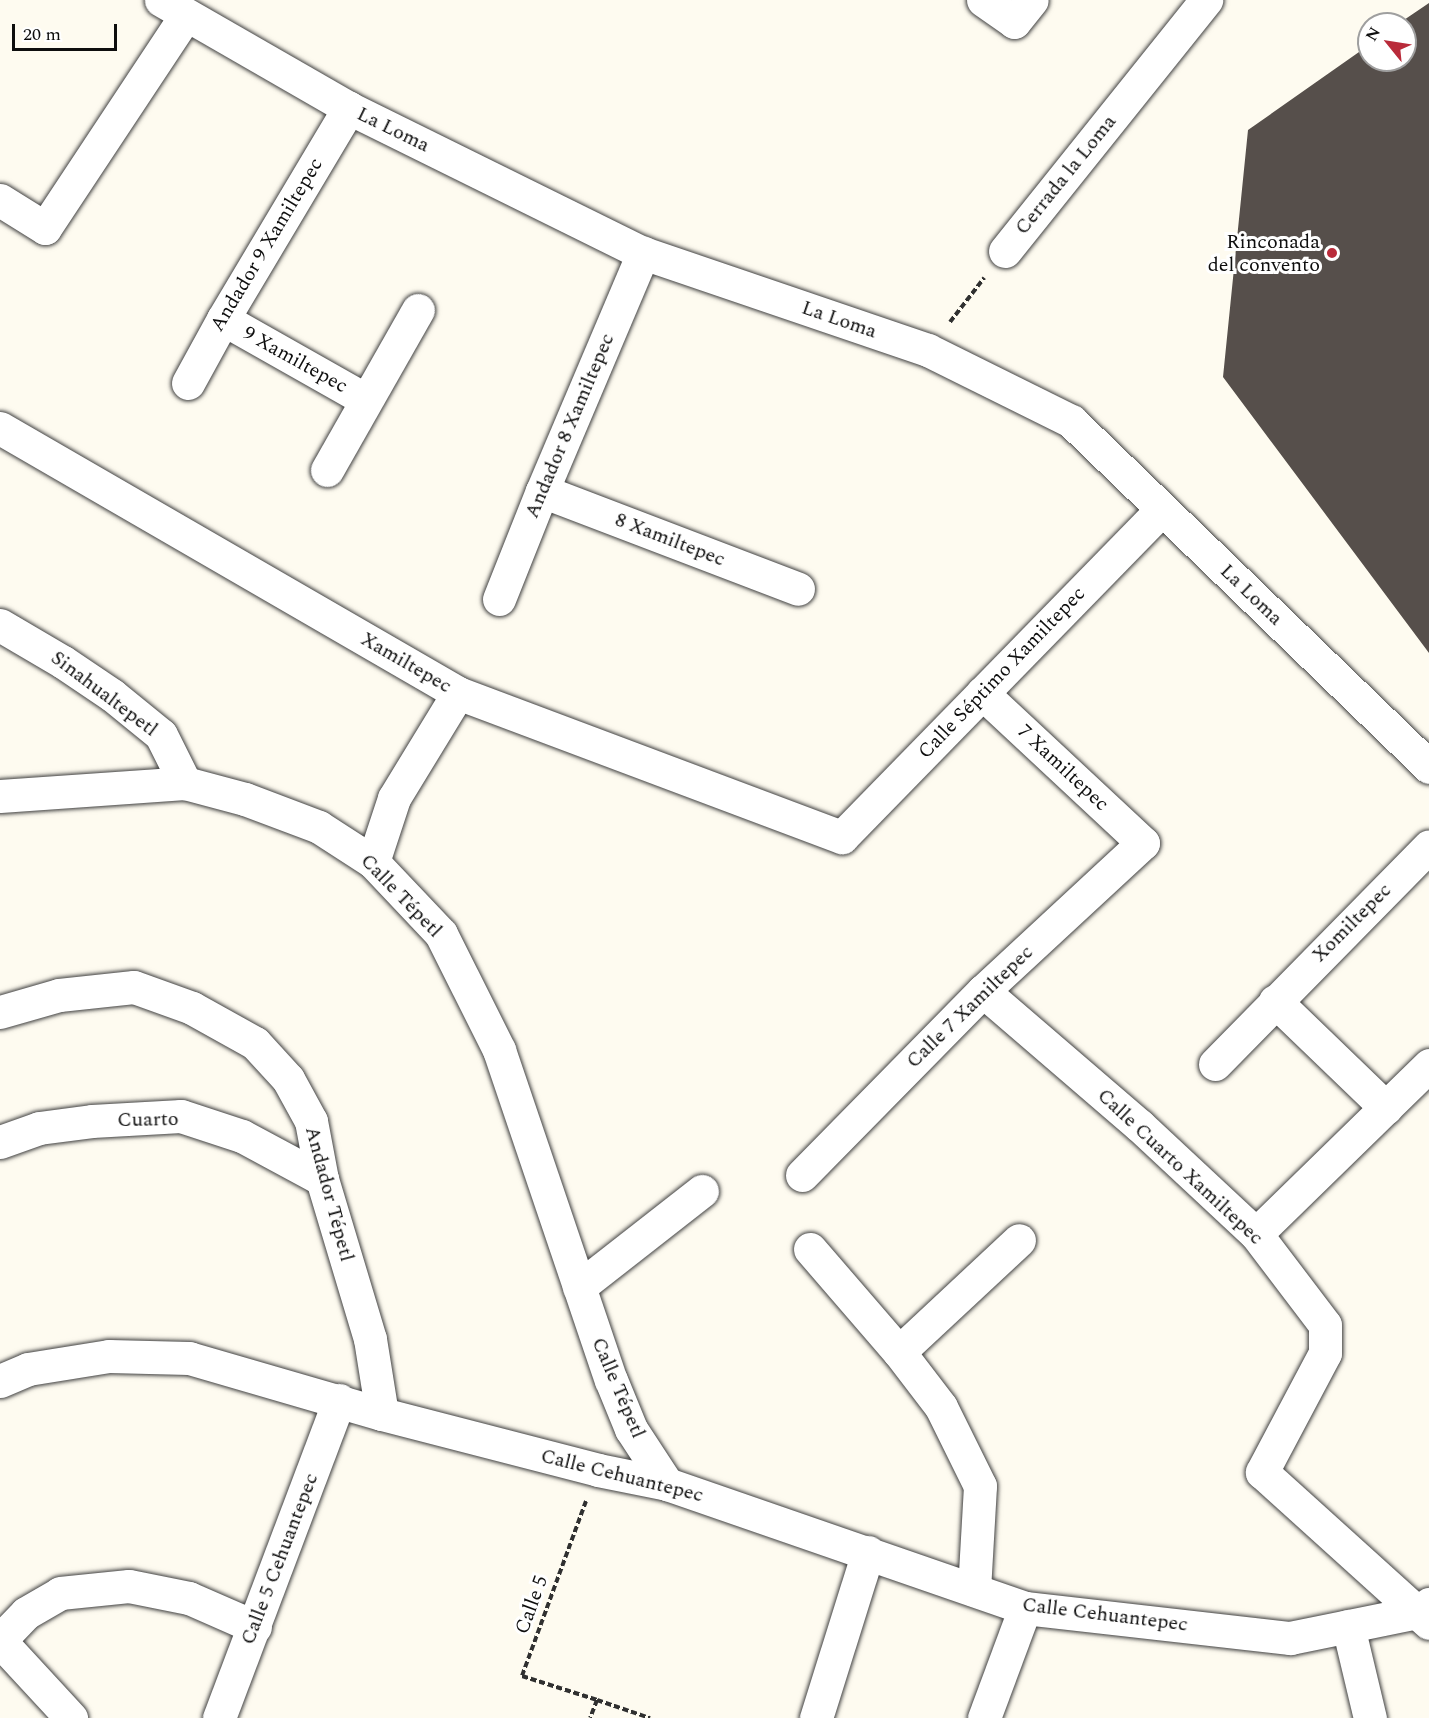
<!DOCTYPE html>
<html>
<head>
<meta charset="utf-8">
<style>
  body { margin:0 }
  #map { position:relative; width:1429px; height:1718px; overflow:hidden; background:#fefbf0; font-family:Spectral,serif }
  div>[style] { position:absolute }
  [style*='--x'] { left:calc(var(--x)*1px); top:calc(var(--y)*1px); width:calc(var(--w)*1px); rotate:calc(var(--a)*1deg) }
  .building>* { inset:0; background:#564f4b }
  .path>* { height:4px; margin-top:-2px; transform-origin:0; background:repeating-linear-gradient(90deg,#303030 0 6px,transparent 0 9px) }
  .roads { filter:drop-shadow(0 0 2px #414141) drop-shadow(0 0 2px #414141) }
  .minor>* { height:33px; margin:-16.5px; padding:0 16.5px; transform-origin:16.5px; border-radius:16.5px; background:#fff }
  .dots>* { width:16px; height:16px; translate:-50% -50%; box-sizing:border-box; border:3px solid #fff; border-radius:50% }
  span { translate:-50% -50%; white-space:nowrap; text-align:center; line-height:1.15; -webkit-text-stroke:6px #fff; paint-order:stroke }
  .street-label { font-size:20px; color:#0e0e0e }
  .poi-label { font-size:20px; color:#0e0e0e }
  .right { translate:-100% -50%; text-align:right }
  .north { position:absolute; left:1357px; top:12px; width:60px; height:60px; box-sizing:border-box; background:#fff; border:2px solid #9f9f9f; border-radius:50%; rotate:300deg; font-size:16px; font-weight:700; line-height:24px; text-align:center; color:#0e0e0e }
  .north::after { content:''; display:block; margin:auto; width:21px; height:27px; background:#b92b3a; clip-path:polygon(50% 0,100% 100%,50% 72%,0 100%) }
  .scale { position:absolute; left:12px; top:24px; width:105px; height:27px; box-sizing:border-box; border:3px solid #0e0e0e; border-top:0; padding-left:8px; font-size:18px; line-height:21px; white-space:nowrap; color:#0e0e0e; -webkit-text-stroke:4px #fff; paint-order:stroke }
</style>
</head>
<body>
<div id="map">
  <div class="building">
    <i style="clip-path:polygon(1429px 3px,1429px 653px,1223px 377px,1248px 130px,1369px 45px,1369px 60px,1405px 60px,1405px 24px,1398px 24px)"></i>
  </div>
  <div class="path">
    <i style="--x:950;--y:322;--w:56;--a:-52.3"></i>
    <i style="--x:586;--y:1501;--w:186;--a:110.1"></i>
    <i style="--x:522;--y:1676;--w:79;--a:17.7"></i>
    <i style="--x:597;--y:1700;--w:19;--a:111"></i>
    <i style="--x:597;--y:1700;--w:56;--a:18.8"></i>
  </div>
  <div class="roads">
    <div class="minor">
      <i style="--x:161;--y:0;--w:217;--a:29.9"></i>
      <i style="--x:349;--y:108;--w:328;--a:26.3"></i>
      <i style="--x:643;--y:253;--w:301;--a:18.8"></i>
      <i style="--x:928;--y:350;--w:160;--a:26.4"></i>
      <i style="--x:1071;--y:421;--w:498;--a:44"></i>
      <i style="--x:983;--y:0;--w:38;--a:35"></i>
      <i style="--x:1014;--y:22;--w:28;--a:-51"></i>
      <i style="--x:0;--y:200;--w:53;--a:31.9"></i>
      <i style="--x:45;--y:228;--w:255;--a:-56.5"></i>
      <i style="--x:1005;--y:251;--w:322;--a:-51.3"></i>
      <i style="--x:223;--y:319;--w:164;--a:29.5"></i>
      <i style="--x:188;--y:383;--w:73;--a:-61.3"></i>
      <i style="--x:223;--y:319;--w:246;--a:-59.2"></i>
      <i style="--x:0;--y:428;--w:529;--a:30.05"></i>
      <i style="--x:458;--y:693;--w:410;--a:20.6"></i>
      <i style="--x:842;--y:837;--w:458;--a:-45.7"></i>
      <i style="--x:327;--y:470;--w:184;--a:-60.4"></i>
      <i style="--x:542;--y:491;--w:274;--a:20.9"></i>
      <i style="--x:499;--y:599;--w:116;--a:-68.3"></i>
      <i style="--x:542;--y:491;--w:259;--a:-67"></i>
      <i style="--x:0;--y:625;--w:73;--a:30.4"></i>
      <i style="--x:63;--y:662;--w:59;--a:34"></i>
      <i style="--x:112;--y:695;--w:63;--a:39.2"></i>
      <i style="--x:161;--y:735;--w:54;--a:63.4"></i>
      <i style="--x:0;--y:796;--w:185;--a:-4"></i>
      <i style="--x:185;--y:783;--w:62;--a:14.9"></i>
      <i style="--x:245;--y:799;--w:79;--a:20.7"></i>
      <i style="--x:319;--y:827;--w:64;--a:32.9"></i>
      <i style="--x:373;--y:862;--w:99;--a:46.6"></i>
      <i style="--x:441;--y:934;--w:130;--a:63.4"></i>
      <i style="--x:499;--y:1050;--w:348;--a:71.3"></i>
      <i style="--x:611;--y:1380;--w:53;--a:67.8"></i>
      <i style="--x:631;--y:1429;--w:66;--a:56.8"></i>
      <i style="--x:373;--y:862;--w:67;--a:-71.8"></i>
      <i style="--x:394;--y:798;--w:123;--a:-58.6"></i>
      <i style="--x:983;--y:991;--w:207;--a:40.7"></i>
      <i style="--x:1140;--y:1126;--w:158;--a:43"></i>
      <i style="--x:1256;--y:1234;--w:114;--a:52.8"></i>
      <i style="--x:1325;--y:1325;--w:28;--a:90"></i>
      <i style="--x:1325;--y:1353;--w:135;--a:117.9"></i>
      <i style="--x:1262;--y:1472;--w:225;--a:42.1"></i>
      <i style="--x:1275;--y:1001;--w:154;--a:43.9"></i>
      <i style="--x:0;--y:1012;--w:61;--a:-16.1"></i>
      <i style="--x:59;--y:995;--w:75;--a:-6.1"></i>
      <i style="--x:134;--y:987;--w:62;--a:19.9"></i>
      <i style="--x:192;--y:1008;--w:72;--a:29.1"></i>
      <i style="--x:255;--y:1043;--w:49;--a:47.5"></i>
      <i style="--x:288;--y:1079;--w:48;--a:61.3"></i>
      <i style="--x:311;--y:1121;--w:59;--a:79.3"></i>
      <i style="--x:322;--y:1179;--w:167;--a:73.3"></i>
      <i style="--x:370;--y:1339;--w:76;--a:80.9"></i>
      <i style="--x:1215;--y:1064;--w:305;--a:-45.5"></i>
      <i style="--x:0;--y:1142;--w:41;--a:-19.7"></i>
      <i style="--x:39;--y:1128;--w:53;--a:-7.5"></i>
      <i style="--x:92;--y:1121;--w:89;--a:-3.2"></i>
      <i style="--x:181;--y:1116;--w:64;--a:18.2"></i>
      <i style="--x:242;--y:1136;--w:91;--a:28.3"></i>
      <i style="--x:802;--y:1175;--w:258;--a:-45.5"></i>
      <i style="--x:983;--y:991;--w:218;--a:-42.8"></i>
      <i style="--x:1143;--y:843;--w:220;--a:-137"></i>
      <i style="--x:1256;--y:1234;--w:242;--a:-44.3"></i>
      <i style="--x:810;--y:1249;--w:136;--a:49.2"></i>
      <i style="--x:899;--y:1352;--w:69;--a:52.6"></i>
      <i style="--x:941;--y:1407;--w:88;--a:63.7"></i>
      <i style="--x:980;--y:1486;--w:104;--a:93.3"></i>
      <i style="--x:579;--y:1287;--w:156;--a:-38"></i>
      <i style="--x:899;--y:1352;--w:164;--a:-43"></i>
      <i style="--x:0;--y:1381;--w:30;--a:-23"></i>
      <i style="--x:28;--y:1369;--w:82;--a:-9.1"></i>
      <i style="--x:109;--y:1356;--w:80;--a:1.4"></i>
      <i style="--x:189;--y:1358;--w:201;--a:16.2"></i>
      <i style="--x:382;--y:1414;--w:223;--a:14.5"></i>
      <i style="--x:598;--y:1470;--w:70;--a:11.5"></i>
      <i style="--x:667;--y:1484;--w:379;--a:19.1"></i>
      <i style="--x:1025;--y:1608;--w:267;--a:6.5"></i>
      <i style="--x:1290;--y:1638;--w:131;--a:-11.5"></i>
      <i style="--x:1418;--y:1612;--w:14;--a:-36"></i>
      <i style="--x:1348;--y:1626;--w:95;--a:76.6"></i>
      <i style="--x:0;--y:1640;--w:37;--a:-46"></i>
      <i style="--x:26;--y:1613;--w:39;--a:-30"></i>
      <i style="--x:60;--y:1593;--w:69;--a:-5.8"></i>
      <i style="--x:129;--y:1586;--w:61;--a:11.3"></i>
      <i style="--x:189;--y:1598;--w:72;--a:23.7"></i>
      <i style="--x:0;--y:1641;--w:105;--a:47.3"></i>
      <i style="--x:219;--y:1718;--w:340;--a:-69.3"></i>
      <i style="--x:816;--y:1718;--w:174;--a:-72.6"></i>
      <i style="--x:984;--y:1718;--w:117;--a:-69.6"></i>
    </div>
  </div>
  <div class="dots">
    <i style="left:1332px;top:253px;background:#b92b3a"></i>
  </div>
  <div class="street-label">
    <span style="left:393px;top:130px;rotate:26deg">La Loma</span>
    <span style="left:1066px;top:175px;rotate:-51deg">Cerrada la Loma</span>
    <span style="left:267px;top:245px;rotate:-59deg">Andador 9 Xamiltepec</span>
    <span style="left:839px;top:320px;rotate:19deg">La Loma</span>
    <span style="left:295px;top:360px;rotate:29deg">9 Xamiltepec</span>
    <span style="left:570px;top:426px;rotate:-67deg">Andador 8 Xamiltepec</span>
    <span style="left:670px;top:540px;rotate:21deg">8 Xamiltepec</span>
    <span style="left:1251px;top:595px;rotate:44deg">La Loma</span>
    <span style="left:406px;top:663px;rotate:30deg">Xamiltepec</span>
    <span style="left:1002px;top:673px;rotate:-46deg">Calle Séptimo Xamiltepec</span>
    <span style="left:104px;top:694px;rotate:37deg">Sinahualtepetl</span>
    <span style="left:1063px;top:768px;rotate:43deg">7 Xamiltepec</span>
    <span style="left:401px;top:896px;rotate:46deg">Calle Tépetl</span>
    <span style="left:1352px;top:923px;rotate:-45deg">Xomiltepec</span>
    <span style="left:970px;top:1007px;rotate:-44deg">Calle 7 Xamiltepec</span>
    <span style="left:148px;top:1120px;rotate:-1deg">Cuarto</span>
    <span style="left:1180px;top:1167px;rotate:43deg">Calle Cuarto Xamiltepec</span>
    <span style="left:329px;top:1194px;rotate:75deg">Andador Tépetl</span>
    <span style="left:618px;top:1388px;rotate:67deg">Calle Tépetl</span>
    <span style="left:622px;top:1476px;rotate:14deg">Calle Cehuantepec</span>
    <span style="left:280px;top:1559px;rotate:-69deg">Calle 5 Cehuantepec</span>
    <span style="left:532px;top:1605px;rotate:-70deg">Calle 5</span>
    <span style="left:1105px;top:1615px;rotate:7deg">Calle Cehuantepec</span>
  </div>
  <div class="poi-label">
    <span class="right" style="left:1320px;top:254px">Rinconada<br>del convento</span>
  </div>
  <div class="north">N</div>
  <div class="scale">20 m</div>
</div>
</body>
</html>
